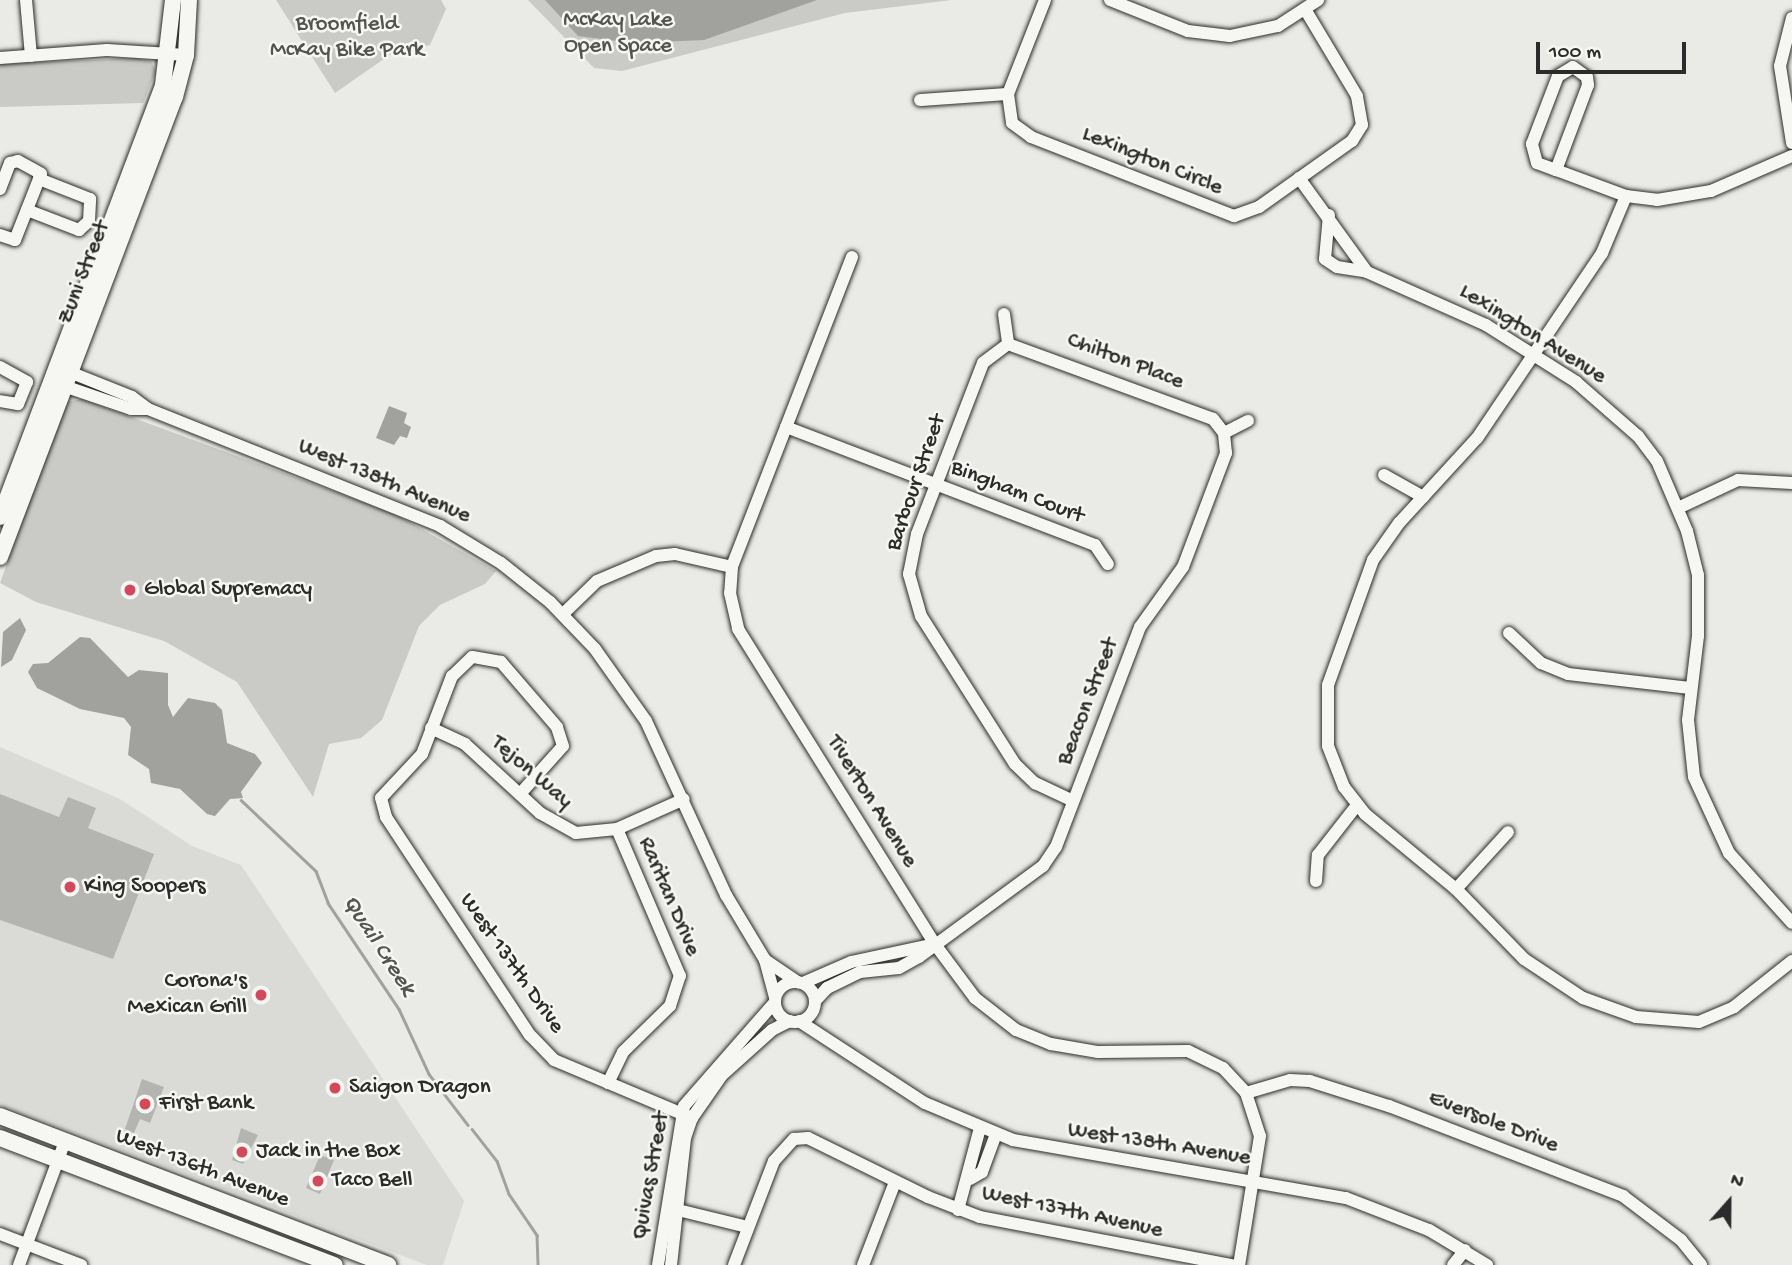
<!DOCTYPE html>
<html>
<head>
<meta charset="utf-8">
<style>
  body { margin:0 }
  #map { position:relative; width:1792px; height:1265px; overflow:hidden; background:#eaeae6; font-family:"Gochi Hand",sans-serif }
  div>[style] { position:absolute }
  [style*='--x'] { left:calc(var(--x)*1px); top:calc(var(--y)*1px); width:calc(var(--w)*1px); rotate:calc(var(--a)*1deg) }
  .built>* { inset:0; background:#dadad6 }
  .green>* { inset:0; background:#cacac7 }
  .water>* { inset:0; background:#a1a19e }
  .stream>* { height:2.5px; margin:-1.25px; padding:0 1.25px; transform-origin:1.25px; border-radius:1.25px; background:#a1a19e }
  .building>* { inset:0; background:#b4b4b1 }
  .roads { filter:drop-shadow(0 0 2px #2b2b2b) drop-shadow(0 0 2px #2b2b2b) }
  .street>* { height:12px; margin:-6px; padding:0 6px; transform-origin:6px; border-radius:6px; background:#f6f6f2 }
  .street>.ring { margin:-6px; padding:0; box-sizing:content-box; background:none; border:12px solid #f6f6f2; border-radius:50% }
  .secondary>* { height:16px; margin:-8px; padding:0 8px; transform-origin:8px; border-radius:8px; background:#f6f6f2 }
  .dots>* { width:19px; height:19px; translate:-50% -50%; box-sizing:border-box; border:4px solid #f6f6f2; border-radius:50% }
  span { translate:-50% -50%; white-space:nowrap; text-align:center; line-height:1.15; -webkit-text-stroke:5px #f6f6f2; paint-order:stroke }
  .park-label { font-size:23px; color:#535352 }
  .street-label { font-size:23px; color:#2b2b2b }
  .poi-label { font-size:23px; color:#2b2b2b }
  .left { translate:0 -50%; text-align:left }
  .right { translate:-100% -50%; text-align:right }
  .water-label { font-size:24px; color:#545453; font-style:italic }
  .north { position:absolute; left:1694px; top:1167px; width:70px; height:70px; -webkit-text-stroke:5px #f6f6f2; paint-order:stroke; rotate:21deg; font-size:19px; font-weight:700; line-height:28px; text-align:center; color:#2b2b2b }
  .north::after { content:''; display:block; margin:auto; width:24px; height:32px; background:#2b2b2b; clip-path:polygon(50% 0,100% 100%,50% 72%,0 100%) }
  .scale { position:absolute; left:1536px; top:42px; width:150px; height:32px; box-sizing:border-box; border:4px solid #2b2b2b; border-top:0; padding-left:9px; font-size:21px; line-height:24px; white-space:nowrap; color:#2b2b2b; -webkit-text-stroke:5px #f6f6f2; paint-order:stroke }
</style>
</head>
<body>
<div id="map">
  <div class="built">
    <i style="clip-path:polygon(0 747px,120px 799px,192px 846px,241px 865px,464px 1201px,443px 1265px,427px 1265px,0 1105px)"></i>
  </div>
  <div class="green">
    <i style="clip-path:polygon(276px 0,441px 0,446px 9px,430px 45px,391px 54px,335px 93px)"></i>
    <i style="clip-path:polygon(528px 0,952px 0,845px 13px,622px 71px,594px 68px)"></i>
    <i style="clip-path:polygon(134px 58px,151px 61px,156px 71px,143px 103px,0 107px,0 64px)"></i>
    <i style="clip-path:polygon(82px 399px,395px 514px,496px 571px,485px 584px,440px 605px,419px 626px,382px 720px,361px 738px,329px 744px,313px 797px,237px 682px,164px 641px,36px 602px,0 583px,66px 402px)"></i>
  </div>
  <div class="water">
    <i style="clip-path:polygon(545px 0,817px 0,704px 40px,633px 43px,578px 36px)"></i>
    <i style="clip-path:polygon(389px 406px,407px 413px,404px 423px,411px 427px,407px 438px,400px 436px,394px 445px,376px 438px)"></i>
    <i style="clip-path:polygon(20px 618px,26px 630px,12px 660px,1px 667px,3px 632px)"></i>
    <i style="clip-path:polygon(80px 637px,90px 638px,128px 677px,139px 670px,168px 673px,168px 705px,173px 717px,188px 698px,215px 703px,222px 710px,227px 743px,255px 754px,262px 763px,241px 792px,243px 798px,230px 799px,215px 816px,207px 814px,180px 789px,151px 783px,149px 769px,128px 755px,131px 727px,124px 718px,80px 709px,37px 688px,28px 672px,33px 664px,48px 663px)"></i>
  </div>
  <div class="stream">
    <i style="--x:241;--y:800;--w:103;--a:43.4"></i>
    <i style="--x:316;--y:871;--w:34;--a:69"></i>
    <i style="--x:328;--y:903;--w:128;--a:56.2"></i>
    <i style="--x:399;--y:1009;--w:72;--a:65.2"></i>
    <i style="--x:429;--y:1074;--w:64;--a:52.6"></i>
    <i style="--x:472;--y:1129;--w:41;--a:52"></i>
    <i style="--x:497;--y:1161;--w:35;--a:70"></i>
    <i style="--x:509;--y:1194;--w:50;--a:55.7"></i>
    <i style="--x:537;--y:1235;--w:30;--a:88"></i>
  </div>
  <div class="building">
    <i style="clip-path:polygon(0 794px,59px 817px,68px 797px,96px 808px,88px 828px,154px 854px,113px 959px,0 920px)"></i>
    <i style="clip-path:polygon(142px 1079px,164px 1087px,150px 1123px,140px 1119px,134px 1133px,125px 1129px)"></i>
    <i style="clip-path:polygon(241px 1128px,258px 1135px,243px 1164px,232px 1160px)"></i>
    <i style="clip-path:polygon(320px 1155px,334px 1160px,320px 1194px,306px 1188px)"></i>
  </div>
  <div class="roads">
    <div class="street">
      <i style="--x:26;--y:0;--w:56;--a:84.9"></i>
      <i style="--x:1045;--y:0;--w:101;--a:111.5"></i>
      <i style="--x:1008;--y:94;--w:29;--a:82"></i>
      <i style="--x:1012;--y:123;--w:24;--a:36"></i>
      <i style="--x:1031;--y:137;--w:218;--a:21.3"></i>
      <i style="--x:1234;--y:216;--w:27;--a:-20"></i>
      <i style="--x:1259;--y:207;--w:114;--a:-35.4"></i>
      <i style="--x:1352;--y:141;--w:19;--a:-58"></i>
      <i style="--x:1362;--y:125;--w:29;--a:-100"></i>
      <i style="--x:1357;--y:96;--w:101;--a:-120.9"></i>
      <i style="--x:1110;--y:0;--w:84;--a:21.7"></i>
      <i style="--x:1188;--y:31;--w:42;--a:6.8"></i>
      <i style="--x:1230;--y:36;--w:49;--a:-11.8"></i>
      <i style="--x:1278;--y:26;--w:48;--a:-33"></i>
      <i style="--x:1792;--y:18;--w:49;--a:104"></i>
      <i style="--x:1780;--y:66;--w:78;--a:81.1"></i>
      <i style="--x:0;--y:58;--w:107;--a:-4.3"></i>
      <i style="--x:107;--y:50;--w:79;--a:3.6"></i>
      <i style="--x:1573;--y:67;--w:17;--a:36"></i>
      <i style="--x:1587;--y:77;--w:8;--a:83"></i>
      <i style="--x:1588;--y:85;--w:91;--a:110.6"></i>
      <i style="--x:1556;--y:170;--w:20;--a:-160"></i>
      <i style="--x:1537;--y:163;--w:20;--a:-105"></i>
      <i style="--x:1532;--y:144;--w:73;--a:-69.1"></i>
      <i style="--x:1558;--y:76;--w:17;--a:-31"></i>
      <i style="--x:920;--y:100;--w:88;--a:-3.9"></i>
      <i style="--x:1556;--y:170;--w:75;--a:20.4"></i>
      <i style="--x:1626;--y:196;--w:31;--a:7"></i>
      <i style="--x:1657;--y:200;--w:55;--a:-9.5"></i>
      <i style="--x:1711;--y:191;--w:88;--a:-23.4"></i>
      <i style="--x:1299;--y:178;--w:116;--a:54.1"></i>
      <i style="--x:1367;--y:272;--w:130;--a:24"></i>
      <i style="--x:1486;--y:325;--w:107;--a:32.3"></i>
      <i style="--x:1576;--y:382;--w:82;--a:41.1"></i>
      <i style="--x:1638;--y:436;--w:31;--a:53"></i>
      <i style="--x:1657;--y:461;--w:76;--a:66.8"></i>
      <i style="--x:1687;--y:531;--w:45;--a:76"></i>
      <i style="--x:1698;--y:575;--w:61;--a:90"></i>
      <i style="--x:1698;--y:636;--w:85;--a:96.8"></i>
      <i style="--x:1688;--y:720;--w:57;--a:84"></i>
      <i style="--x:1694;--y:777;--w:84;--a:65.3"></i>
      <i style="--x:1729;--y:853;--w:94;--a:48"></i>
      <i style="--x:0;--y:189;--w:28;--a:-69"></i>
      <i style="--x:10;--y:163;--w:8;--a:-14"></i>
      <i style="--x:18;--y:161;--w:26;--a:29"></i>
      <i style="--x:41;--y:174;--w:71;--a:111.5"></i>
      <i style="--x:15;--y:240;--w:16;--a:-162"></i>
      <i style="--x:1626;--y:196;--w:62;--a:112.8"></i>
      <i style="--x:1602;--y:253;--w:223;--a:124"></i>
      <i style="--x:1477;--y:438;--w:115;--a:132.5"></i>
      <i style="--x:1399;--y:523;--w:45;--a:125.1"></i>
      <i style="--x:1373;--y:560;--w:133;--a:109.8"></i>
      <i style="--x:1328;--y:685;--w:61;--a:90"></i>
      <i style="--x:1328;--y:746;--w:44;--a:68.7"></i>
      <i style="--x:1344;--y:787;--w:34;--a:52"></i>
      <i style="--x:1365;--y:814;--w:118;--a:39.5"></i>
      <i style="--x:1456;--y:889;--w:98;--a:45.8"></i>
      <i style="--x:1524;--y:959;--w:71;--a:33.5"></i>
      <i style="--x:1583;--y:998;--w:56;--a:19.7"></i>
      <i style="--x:1636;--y:1017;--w:63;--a:4.5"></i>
      <i style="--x:1699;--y:1022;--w:38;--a:-23"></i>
      <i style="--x:1734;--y:1007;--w:74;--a:-38.4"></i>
      <i style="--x:27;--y:210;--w:56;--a:21"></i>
      <i style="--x:79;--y:230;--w:13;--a:-42"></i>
      <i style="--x:89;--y:221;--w:22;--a:-87"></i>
      <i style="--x:90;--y:199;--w:55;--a:-158.6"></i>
      <i style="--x:1329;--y:215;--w:44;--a:95.2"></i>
      <i style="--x:1325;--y:259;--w:14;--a:34"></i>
      <i style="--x:1337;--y:267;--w:30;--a:9"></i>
      <i style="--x:852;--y:257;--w:332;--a:111.2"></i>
      <i style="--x:732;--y:567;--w:26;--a:94"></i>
      <i style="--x:730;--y:593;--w:37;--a:77"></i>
      <i style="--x:738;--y:629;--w:370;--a:58"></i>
      <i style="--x:934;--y:943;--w:69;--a:53.3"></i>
      <i style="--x:975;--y:998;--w:52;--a:38"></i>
      <i style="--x:1016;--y:1030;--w:38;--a:22"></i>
      <i style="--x:1051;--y:1044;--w:48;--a:9.7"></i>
      <i style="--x:1098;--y:1052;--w:90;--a:-0.6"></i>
      <i style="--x:1188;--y:1051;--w:39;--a:26"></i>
      <i style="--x:1223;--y:1068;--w:34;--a:47"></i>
      <i style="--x:1246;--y:1093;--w:45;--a:72"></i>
      <i style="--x:1260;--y:1136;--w:131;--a:99.2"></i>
      <i style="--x:1004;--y:314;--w:30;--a:82"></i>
      <i style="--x:0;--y:367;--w:31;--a:29"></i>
      <i style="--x:27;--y:382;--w:24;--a:112"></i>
      <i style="--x:18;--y:404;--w:18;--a:-171"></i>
      <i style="--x:62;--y:369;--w:75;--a:21.8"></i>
      <i style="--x:132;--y:397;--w:20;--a:37"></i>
      <i style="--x:148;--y:409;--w:315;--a:21.8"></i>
      <i style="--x:440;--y:526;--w:71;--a:31.2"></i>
      <i style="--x:501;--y:563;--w:63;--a:38.5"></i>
      <i style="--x:550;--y:602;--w:65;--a:46.2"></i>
      <i style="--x:595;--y:649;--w:88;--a:54.7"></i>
      <i style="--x:646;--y:721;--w:192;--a:65.3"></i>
      <i style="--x:726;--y:895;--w:76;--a:59"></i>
      <i style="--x:765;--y:960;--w:38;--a:75"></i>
      <i style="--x:58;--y:384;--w:77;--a:18.9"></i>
      <i style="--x:131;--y:409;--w:17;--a:0"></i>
      <i style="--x:786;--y:427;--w:331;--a:20.9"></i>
      <i style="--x:1095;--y:545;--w:23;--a:56"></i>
      <i style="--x:1224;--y:433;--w:27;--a:-27"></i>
      <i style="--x:1384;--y:475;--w:45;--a:29.4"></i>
      <i style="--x:1678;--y:508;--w:66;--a:-25"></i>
      <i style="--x:1738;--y:480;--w:54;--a:3.2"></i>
      <i style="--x:563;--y:614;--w:47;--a:-44.1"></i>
      <i style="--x:597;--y:581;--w:64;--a:-23"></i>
      <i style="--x:656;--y:556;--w:19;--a:-6"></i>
      <i style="--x:675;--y:554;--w:58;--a:12.8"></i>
      <i style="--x:1509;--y:633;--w:44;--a:43.2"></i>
      <i style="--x:1541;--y:663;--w:29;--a:22"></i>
      <i style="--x:1568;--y:674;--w:123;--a:6.5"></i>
      <i style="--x:431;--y:728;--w:38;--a:25"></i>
      <i style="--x:465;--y:744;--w:102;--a:42.6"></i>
      <i style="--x:540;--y:813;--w:41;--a:29.1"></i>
      <i style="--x:576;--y:833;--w:41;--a:-5.6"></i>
      <i style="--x:617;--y:829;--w:73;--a:-24.1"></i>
      <i style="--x:520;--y:794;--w:64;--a:-48.1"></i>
      <i style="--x:563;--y:746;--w:20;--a:-108"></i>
      <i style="--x:557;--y:727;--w:86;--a:-130.7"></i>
      <i style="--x:501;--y:662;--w:29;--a:-170"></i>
      <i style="--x:472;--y:657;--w:28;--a:136"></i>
      <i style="--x:452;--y:676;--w:84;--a:111"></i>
      <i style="--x:422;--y:754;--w:60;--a:133"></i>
      <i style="--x:381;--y:798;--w:20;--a:75"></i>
      <i style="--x:386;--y:817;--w:261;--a:56.6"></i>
      <i style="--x:530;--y:1035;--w:35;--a:46"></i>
      <i style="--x:554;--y:1060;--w:150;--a:22.8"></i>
      <i style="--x:1316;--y:881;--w:26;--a:-86"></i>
      <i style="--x:1318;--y:855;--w:63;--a:-52"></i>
      <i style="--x:1456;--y:889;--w:77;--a:-47.6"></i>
      <i style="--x:765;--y:960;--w:40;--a:34"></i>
      <i class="ring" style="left:775px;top:982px;width:28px;height:28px"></i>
      <i style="--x:803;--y:983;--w:52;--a:-23.6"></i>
      <i style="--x:851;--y:962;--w:81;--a:-12.1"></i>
      <i style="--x:815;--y:1001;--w:18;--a:-47"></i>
      <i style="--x:827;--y:988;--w:37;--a:-26"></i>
      <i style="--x:860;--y:972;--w:39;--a:-6"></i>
      <i style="--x:899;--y:968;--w:23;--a:-29"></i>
      <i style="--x:919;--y:957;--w:154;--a:-36.3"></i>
      <i style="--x:1043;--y:866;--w:23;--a:-56"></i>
      <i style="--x:1056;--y:847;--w:235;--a:-69.1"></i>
      <i style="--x:1140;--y:627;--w:74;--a:-54.4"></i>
      <i style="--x:1183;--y:567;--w:122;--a:-69.3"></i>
      <i style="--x:1226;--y:453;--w:20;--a:-96"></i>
      <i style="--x:1224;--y:433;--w:18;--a:-128"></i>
      <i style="--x:1213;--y:419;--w:218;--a:-159.9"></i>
      <i style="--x:1008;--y:344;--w:31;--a:143"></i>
      <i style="--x:983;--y:363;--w:183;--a:111.1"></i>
      <i style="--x:917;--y:534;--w:41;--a:101.3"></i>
      <i style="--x:909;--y:574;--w:44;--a:74.1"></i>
      <i style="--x:921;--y:616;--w:175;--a:57.6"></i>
      <i style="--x:1015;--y:764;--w:28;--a:44"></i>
      <i style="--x:1035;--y:783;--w:42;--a:25.3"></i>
      <i style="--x:799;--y:1021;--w:150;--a:33.1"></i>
      <i style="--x:925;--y:1103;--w:95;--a:22.8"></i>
      <i style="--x:1013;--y:1140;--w:338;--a:9.9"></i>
      <i style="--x:1346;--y:1198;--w:89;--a:21.1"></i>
      <i style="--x:1429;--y:1230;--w:68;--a:31.1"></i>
      <i style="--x:608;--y:1083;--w:34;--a:-64"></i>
      <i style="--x:623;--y:1052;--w:66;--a:-44.4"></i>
      <i style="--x:670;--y:1006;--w:32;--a:-72"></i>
      <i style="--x:680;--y:976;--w:160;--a:-113.2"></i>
      <i style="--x:1246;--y:1093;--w:46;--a:-16.5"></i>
      <i style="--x:1290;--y:1080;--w:20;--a:3"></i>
      <i style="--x:1310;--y:1081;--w:83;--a:17.6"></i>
      <i style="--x:1389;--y:1106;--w:251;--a:21"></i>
      <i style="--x:1623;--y:1196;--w:73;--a:37.2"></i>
      <i style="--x:1681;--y:1240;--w:32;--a:51"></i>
      <i style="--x:970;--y:1179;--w:14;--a:-30"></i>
      <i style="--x:982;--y:1172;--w:40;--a:-69.8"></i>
      <i style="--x:678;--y:1210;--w:72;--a:13.7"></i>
      <i style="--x:958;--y:1210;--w:85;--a:-75"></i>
      <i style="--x:0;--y:1234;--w:87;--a:20.9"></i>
      <i style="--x:19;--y:1265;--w:132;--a:-69.6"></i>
      <i style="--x:658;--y:1265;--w:161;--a:-80.7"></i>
      <i style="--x:684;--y:1106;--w:138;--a:-48.8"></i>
      <i style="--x:671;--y:1265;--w:128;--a:-83.7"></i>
      <i style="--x:685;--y:1138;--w:21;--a:-71"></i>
      <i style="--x:692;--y:1118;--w:52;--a:-55.1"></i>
      <i style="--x:722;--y:1075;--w:67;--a:-42"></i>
      <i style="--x:772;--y:1030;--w:20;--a:-27"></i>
      <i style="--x:734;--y:1265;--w:111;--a:-69"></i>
      <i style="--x:774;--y:1161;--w:30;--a:-48"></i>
      <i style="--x:794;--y:1139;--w:14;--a:-4"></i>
      <i style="--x:808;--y:1138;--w:134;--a:26.2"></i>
      <i style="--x:928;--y:1197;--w:56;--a:21"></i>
      <i style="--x:980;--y:1217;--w:257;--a:10.8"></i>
      <i style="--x:863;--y:1265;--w:89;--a:-68.9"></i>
      <i style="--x:1453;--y:1265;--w:19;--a:-51"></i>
    </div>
    <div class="secondary">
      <i style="--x:0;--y:517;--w:462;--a:-69.3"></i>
      <i style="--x:163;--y:85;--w:86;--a:-83.3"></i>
      <i style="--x:0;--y:557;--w:492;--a:-69.2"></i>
      <i style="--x:175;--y:97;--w:43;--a:-75.3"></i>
      <i style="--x:186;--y:55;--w:55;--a:-86.9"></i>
      <i style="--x:0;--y:1116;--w:416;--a:21"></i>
      <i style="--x:0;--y:1138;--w:358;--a:20.8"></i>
    </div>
  </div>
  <div class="dots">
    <i style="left:130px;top:590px;background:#d1495b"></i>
    <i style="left:70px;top:887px;background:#d1495b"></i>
    <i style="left:261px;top:995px;background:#d1495b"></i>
    <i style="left:335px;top:1088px;background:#d1495b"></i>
    <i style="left:145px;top:1104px;background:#d1495b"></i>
    <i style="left:242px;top:1152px;background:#d1495b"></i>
    <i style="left:318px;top:1181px;background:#d1495b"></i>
  </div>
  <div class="park-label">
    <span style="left:618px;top:34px">McKay Lake<br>Open Space</span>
    <span style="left:347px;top:38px">Broomfield<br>McKay Bike Park</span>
  </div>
  <div class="street-label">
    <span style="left:1152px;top:162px;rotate:22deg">Lexington Circle</span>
    <span style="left:85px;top:273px;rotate:-69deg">Zuni Street</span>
    <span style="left:1532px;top:335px;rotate:32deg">Lexington Avenue</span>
    <span style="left:1125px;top:362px;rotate:21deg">Chilton Place</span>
    <span style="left:384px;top:482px;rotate:23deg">West 138th Avenue</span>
    <span style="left:917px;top:483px;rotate:-71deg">Barbour Street</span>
    <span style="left:1017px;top:493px;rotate:21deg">Bingham Court</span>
    <span style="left:1089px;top:702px;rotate:-69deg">Beacon Street</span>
    <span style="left:531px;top:773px;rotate:41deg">Tejon Way</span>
    <span style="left:871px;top:802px;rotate:58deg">Tiverton Avenue</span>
    <span style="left:668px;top:897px;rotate:67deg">Raritan Drive</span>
    <span style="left:511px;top:964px;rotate:55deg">West 137th Drive</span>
    <span style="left:1493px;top:1123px;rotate:21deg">Eversole Drive</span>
    <span style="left:1159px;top:1145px;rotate:9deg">West 138th Avenue</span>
    <span style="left:202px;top:1169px;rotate:21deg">West 136th Avenue</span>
    <span style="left:652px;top:1176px;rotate:-80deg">Quivas Street</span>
    <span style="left:1072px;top:1213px;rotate:12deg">West 137th Avenue</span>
  </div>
  <div class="poi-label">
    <span class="left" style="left:144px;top:590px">Global Supremacy</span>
    <span class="left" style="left:84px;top:887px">King Soopers</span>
    <span class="right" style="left:247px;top:995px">Corona's<br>Mexican Grill</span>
    <span class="left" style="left:349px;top:1088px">Saigon Dragon</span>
    <span class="left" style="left:159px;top:1104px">First Bank</span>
    <span class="left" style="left:256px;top:1152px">Jack in the Box</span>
    <span class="left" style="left:332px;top:1181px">Taco Bell</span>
  </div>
  <div class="water-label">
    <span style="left:378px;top:946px;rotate:57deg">Quail Creek</span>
  </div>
  <div class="north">N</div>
  <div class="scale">100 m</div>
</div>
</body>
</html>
